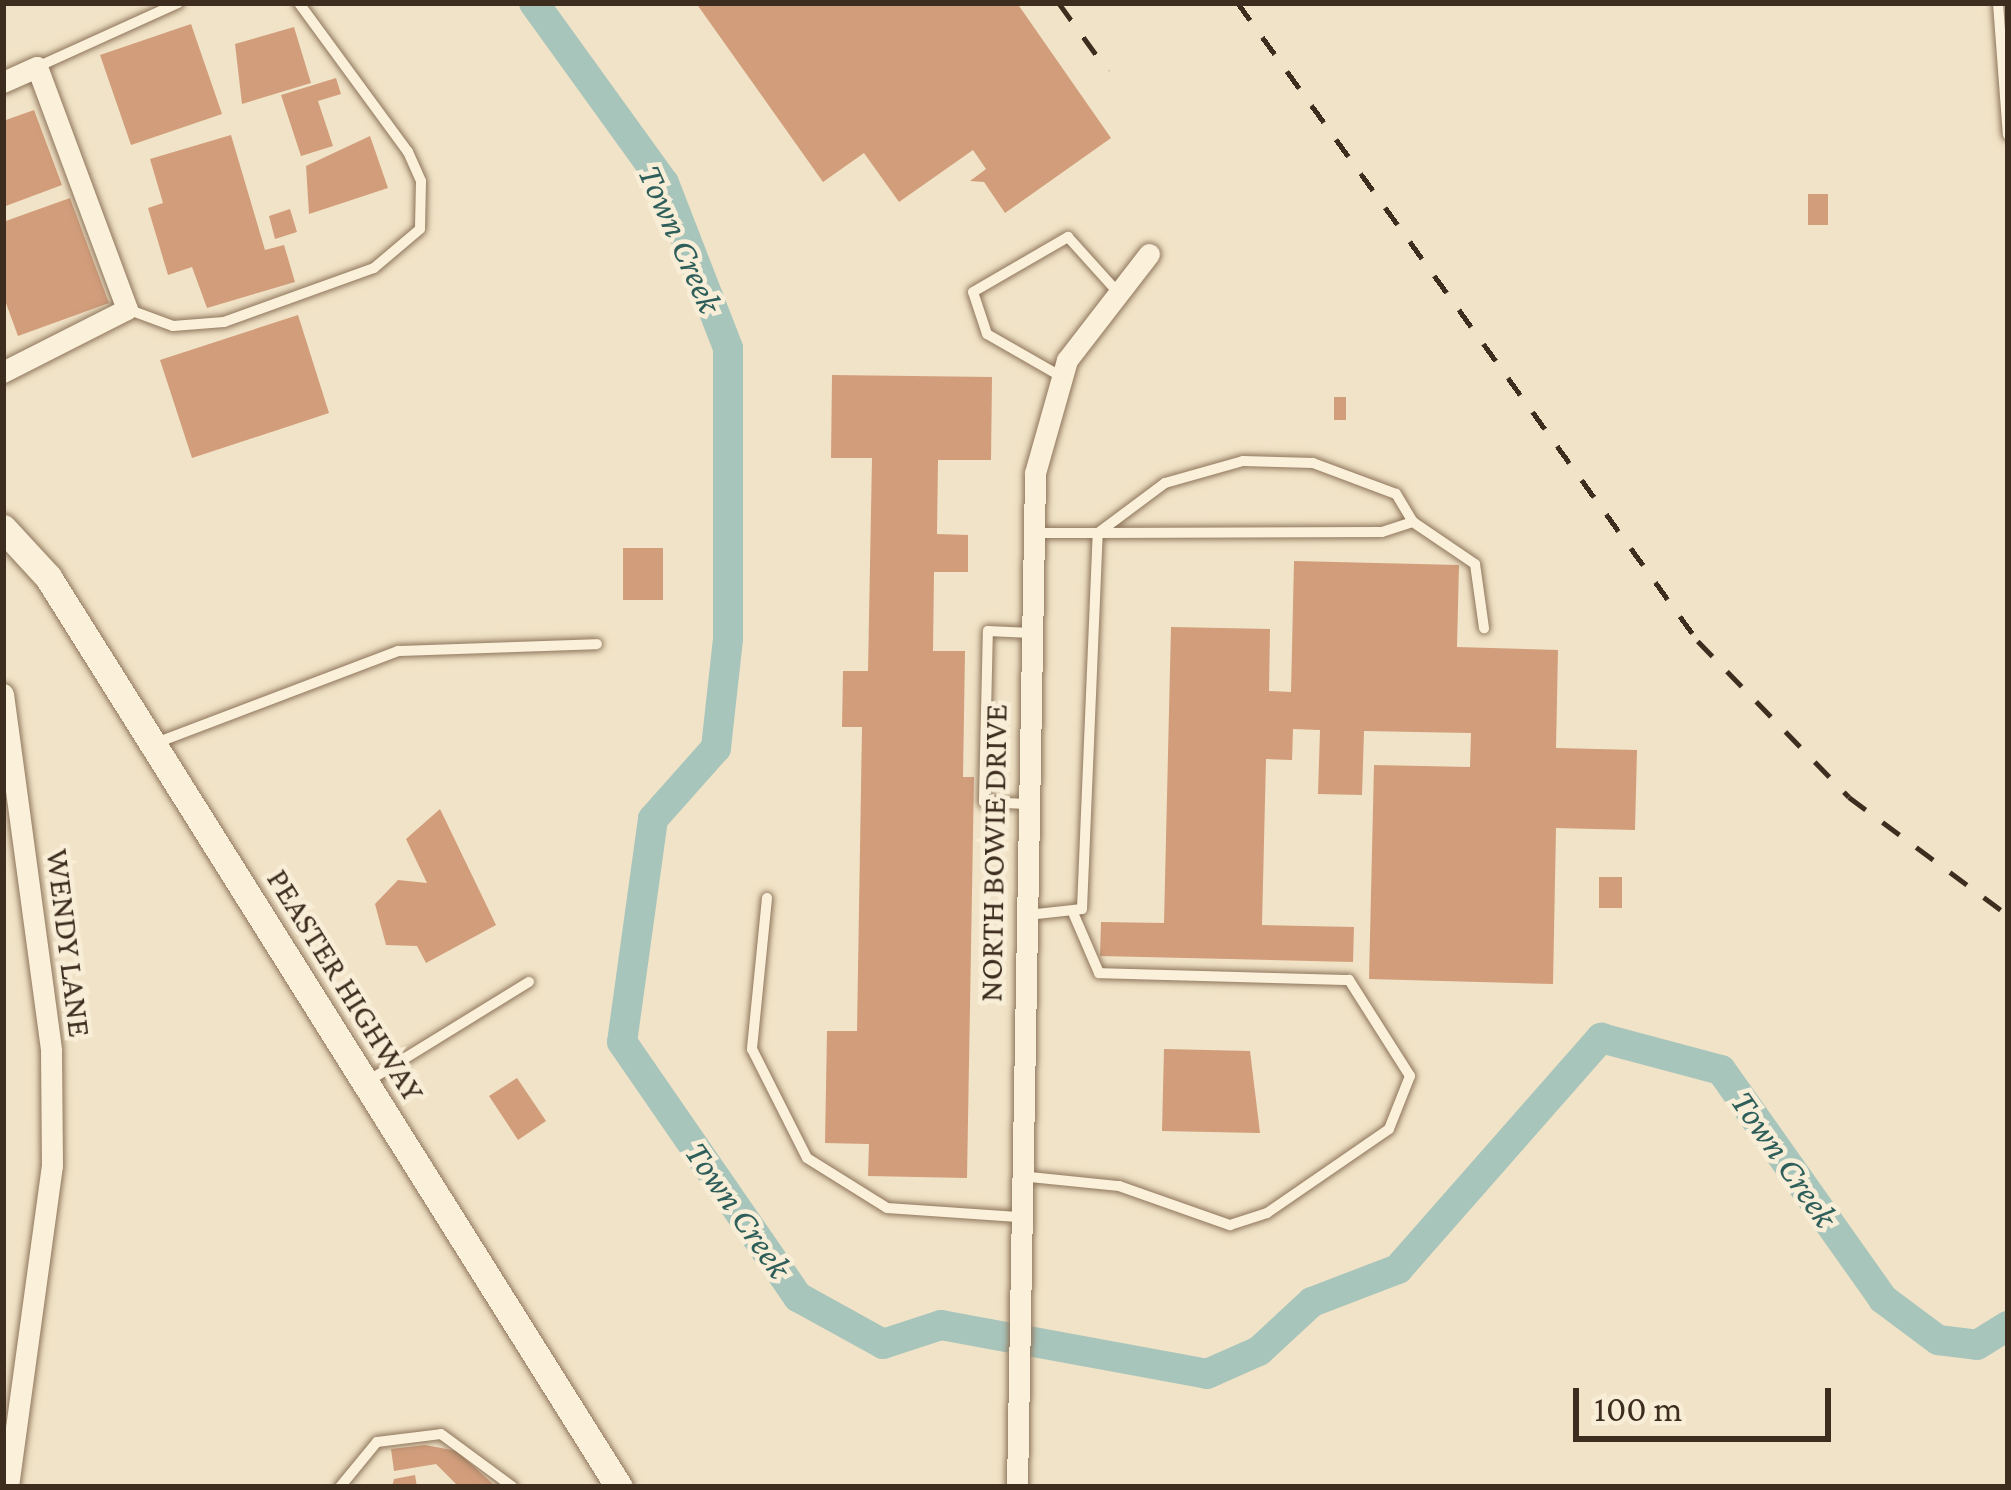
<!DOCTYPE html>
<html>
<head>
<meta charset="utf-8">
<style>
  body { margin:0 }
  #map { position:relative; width:2011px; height:1490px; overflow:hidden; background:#f1e3c7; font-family:"Crimson Pro",serif }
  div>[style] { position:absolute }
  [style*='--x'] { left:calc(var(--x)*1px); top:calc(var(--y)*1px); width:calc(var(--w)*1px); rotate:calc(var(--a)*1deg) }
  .river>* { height:30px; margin:-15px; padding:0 15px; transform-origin:15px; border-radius:15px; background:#a8c5bc }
  .building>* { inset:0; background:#d19d7b }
  .roads { filter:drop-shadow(0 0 3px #8e755b) drop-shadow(0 0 3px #8e755b) }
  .service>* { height:10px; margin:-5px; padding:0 5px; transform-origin:5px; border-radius:5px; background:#fbf1db }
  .minor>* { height:21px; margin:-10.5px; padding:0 10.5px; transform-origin:10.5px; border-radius:10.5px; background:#fbf1db }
  .secondary>* { height:27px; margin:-13.5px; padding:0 13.5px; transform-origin:13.5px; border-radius:13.5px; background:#fbf1db }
  .rail>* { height:4.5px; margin-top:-2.25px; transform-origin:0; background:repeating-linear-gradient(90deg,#3d2d1f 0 21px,transparent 0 42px) }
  span { translate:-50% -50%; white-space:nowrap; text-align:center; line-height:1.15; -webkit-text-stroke:9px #f8eed7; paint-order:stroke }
  .street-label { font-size:33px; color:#3d2d1f }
  .water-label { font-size:36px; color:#2e5e5a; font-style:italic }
  .frame { position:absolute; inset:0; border:6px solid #3d2d1f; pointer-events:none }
  .scale { position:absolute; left:1573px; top:1388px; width:258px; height:54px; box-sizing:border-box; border:6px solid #3d2d1f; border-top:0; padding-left:15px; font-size:36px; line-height:42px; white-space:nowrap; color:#3d2d1f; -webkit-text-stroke:9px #f8eed7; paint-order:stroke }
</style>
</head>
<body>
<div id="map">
  <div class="river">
    <i style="--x:534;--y:3;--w:222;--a:54.2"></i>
    <i style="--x:664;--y:183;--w:177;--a:68.8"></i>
    <i style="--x:728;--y:348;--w:291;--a:90"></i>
    <i style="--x:728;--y:639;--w:110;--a:96.3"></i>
    <i style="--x:716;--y:748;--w:95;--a:131.6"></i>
    <i style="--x:653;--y:819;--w:225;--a:97.9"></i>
    <i style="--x:622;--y:1042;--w:310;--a:55.4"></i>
    <i style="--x:798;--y:1297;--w:97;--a:28.9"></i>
    <i style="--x:883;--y:1344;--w:61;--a:-18.1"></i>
    <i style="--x:941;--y:1325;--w:270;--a:10.4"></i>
    <i style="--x:1207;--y:1374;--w:57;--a:-23.9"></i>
    <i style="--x:1259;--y:1351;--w:72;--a:-42.8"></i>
    <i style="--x:1312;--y:1302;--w:92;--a:-21"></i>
    <i style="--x:1398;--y:1269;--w:308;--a:-48.7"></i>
    <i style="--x:1601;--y:1038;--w:124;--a:14.9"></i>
    <i style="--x:1721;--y:1070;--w:281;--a:54.7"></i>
    <i style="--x:1883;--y:1299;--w:69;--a:36.7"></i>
    <i style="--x:1938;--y:1340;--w:39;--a:7"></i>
    <i style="--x:1977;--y:1345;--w:36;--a:-32"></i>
  </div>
  <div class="building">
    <i style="clip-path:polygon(696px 3px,1017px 3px,1111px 138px,1005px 213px,984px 182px,970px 181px,986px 169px,973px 150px,899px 202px,864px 153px,823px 182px)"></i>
    <i style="clip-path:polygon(191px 24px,222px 114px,131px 145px,100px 55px)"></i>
    <i style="clip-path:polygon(294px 27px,311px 83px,242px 104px,235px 44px)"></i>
    <i style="clip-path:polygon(336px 78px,341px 94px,318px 101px,333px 146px,301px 156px,281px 95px)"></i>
    <i style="clip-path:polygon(34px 110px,62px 185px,3px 207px,3px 121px)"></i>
    <i style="clip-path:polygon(231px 135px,265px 250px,284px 245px,295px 282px,207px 308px,192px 267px,168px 275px,148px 208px,163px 203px,150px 159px)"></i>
    <i style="clip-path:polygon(370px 136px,388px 188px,309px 214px,306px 166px)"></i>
    <i style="clip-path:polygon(1808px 194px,1828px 194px,1828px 225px,1808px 225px)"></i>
    <i style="clip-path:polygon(70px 198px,109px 303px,18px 336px,3px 295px,3px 222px)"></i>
    <i style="clip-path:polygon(290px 209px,297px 232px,275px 239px,269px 216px)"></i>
    <i style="clip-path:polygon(298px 315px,329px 413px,192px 458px,160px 360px)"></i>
    <i style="clip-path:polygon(832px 375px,992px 377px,991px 460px,938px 460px,937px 534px,968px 535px,968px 572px,934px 572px,933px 651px,965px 651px,963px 777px,974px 777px,967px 1178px,868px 1176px,869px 1144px,825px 1143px,827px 1031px,857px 1031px,862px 727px,842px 727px,843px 671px,868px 671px,872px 458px,831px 458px)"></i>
    <i style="clip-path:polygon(1334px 397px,1346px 397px,1346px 420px,1334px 420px)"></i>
    <i style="clip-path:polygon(623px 548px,663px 548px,663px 600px,623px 600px)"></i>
    <i style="clip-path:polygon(1294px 561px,1459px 565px,1457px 647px,1558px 650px,1556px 748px,1637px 750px,1635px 830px,1556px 828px,1553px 984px,1369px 979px,1374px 765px,1470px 767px,1471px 733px,1364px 731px,1362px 795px,1318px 794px,1320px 730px,1293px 729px,1292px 760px,1266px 759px,1262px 925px,1354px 927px,1353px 962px,1100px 956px,1101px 922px,1164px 923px,1171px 627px,1270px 629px,1269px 691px,1291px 692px)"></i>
    <i style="clip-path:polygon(440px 809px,496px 925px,426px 963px,417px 946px,386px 945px,375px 904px,398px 880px,427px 883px,406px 839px)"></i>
    <i style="clip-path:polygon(1599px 877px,1622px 877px,1622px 908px,1599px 908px)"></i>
    <i style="clip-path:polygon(1164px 1049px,1250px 1051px,1260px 1133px,1162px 1131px)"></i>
    <i style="clip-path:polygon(517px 1078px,546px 1121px,518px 1140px,489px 1096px)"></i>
    <i style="clip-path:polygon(425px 1445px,457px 1451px,496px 1487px,459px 1487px,436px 1464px,394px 1471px,391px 1449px)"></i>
    <i style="clip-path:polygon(415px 1475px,417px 1487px,392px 1487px,394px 1479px)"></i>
  </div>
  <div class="roads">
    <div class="service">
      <i style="--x:1998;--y:3;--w:132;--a:85.7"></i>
      <i style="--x:37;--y:67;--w:155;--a:-24.4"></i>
      <i style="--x:127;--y:309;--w:49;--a:20.3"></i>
      <i style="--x:173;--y:326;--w:51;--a:-4.5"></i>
      <i style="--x:224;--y:322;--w:159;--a:-19.8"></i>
      <i style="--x:374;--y:268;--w:60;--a:-40.3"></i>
      <i style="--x:420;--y:229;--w:48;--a:-88.8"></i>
      <i style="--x:421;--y:181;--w:32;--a:-114"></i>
      <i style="--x:408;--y:152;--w:185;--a:-126.2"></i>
      <i style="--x:1062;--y:377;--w:86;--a:-150.2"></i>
      <i style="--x:987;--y:334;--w:44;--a:-108.4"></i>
      <i style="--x:973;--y:292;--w:110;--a:-30.1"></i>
      <i style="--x:1068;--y:237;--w:69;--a:48"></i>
      <i style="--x:1413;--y:522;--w:75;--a:34.1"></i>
      <i style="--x:1475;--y:564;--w:65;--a:82"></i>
      <i style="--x:156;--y:743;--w:259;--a:-20.8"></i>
      <i style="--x:398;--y:651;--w:199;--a:-2"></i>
      <i style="--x:1027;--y:804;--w:43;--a:-177.3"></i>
      <i style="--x:984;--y:802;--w:171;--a:-88.7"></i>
      <i style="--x:988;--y:631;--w:43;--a:2.7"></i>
      <i style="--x:767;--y:898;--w:152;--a:95.7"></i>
      <i style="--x:752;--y:1049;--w:122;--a:63.2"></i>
      <i style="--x:807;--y:1158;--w:94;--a:32"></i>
      <i style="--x:887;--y:1208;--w:131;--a:3.9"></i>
      <i style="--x:1028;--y:915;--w:54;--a:-6.3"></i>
      <i style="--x:1082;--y:909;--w:376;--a:-87.6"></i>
      <i style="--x:1098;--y:533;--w:284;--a:-0.2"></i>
      <i style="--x:1382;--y:532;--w:33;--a:-18"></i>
      <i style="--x:1413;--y:522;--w:33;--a:-121"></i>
      <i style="--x:1396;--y:494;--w:89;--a:-159.5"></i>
      <i style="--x:1313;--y:463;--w:70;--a:-178.4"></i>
      <i style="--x:1243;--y:461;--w:81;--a:164.2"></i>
      <i style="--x:1165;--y:483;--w:84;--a:143.3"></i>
      <i style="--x:1098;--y:533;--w:65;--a:180"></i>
      <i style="--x:368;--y:1081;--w:189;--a:-31.6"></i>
      <i style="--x:1020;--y:1176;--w:100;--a:5.8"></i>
      <i style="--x:1119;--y:1186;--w:118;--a:19.4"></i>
      <i style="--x:1230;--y:1225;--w:39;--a:-18"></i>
      <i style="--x:1267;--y:1213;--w:148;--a:-34.5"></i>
      <i style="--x:1389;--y:1129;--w:57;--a:-68.4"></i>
      <i style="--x:1410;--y:1076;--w:114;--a:-122.4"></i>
      <i style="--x:1349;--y:980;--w:250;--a:-178.4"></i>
      <i style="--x:1099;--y:973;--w:63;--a:-113.3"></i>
      <i style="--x:340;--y:1487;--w:58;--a:-50.6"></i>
      <i style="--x:377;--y:1442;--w:64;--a:-7.1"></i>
      <i style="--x:441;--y:1434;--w:89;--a:36.4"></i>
    </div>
    <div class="minor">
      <i style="--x:3;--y:82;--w:37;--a:-24"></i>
      <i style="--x:37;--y:67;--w:258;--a:69.6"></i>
      <i style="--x:127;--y:309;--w:139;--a:153.1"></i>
      <i style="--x:3;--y:694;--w:360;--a:82.3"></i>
      <i style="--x:51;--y:1051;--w:114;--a:89.5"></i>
      <i style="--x:52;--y:1165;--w:325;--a:97.8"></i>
      <i style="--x:1017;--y:1487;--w:1014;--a:-88.98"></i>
      <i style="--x:1035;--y:473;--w:117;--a:-74.2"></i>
      <i style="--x:1067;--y:360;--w:134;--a:-52.3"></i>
    </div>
    <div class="secondary">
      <i style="--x:3;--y:528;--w:67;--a:47.4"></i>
      <i style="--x:48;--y:577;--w:1074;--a:57.89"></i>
    </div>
  </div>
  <div class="rail">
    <i style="--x:1059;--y:3;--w:84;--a:54.2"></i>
    <i style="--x:1238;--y:3;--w:787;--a:54.21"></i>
    <i style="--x:1698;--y:641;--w:217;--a:45.9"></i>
    <i style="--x:1849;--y:797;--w:198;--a:36.6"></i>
  </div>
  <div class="street-label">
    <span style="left:993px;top:853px;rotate:-89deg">NORTH BOWIE DRIVE</span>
    <span style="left:69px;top:943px;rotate:83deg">WENDY LANE</span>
    <span style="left:346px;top:985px;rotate:58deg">PEASTER HIGHWAY</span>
  </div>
  <div class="water-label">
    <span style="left:680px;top:239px;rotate:66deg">Town Creek</span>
    <span style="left:1784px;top:1159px;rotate:55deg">Town Creek</span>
    <span style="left:738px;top:1210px;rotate:55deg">Town Creek</span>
  </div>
  <div class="frame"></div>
  <div class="scale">100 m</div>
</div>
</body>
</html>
